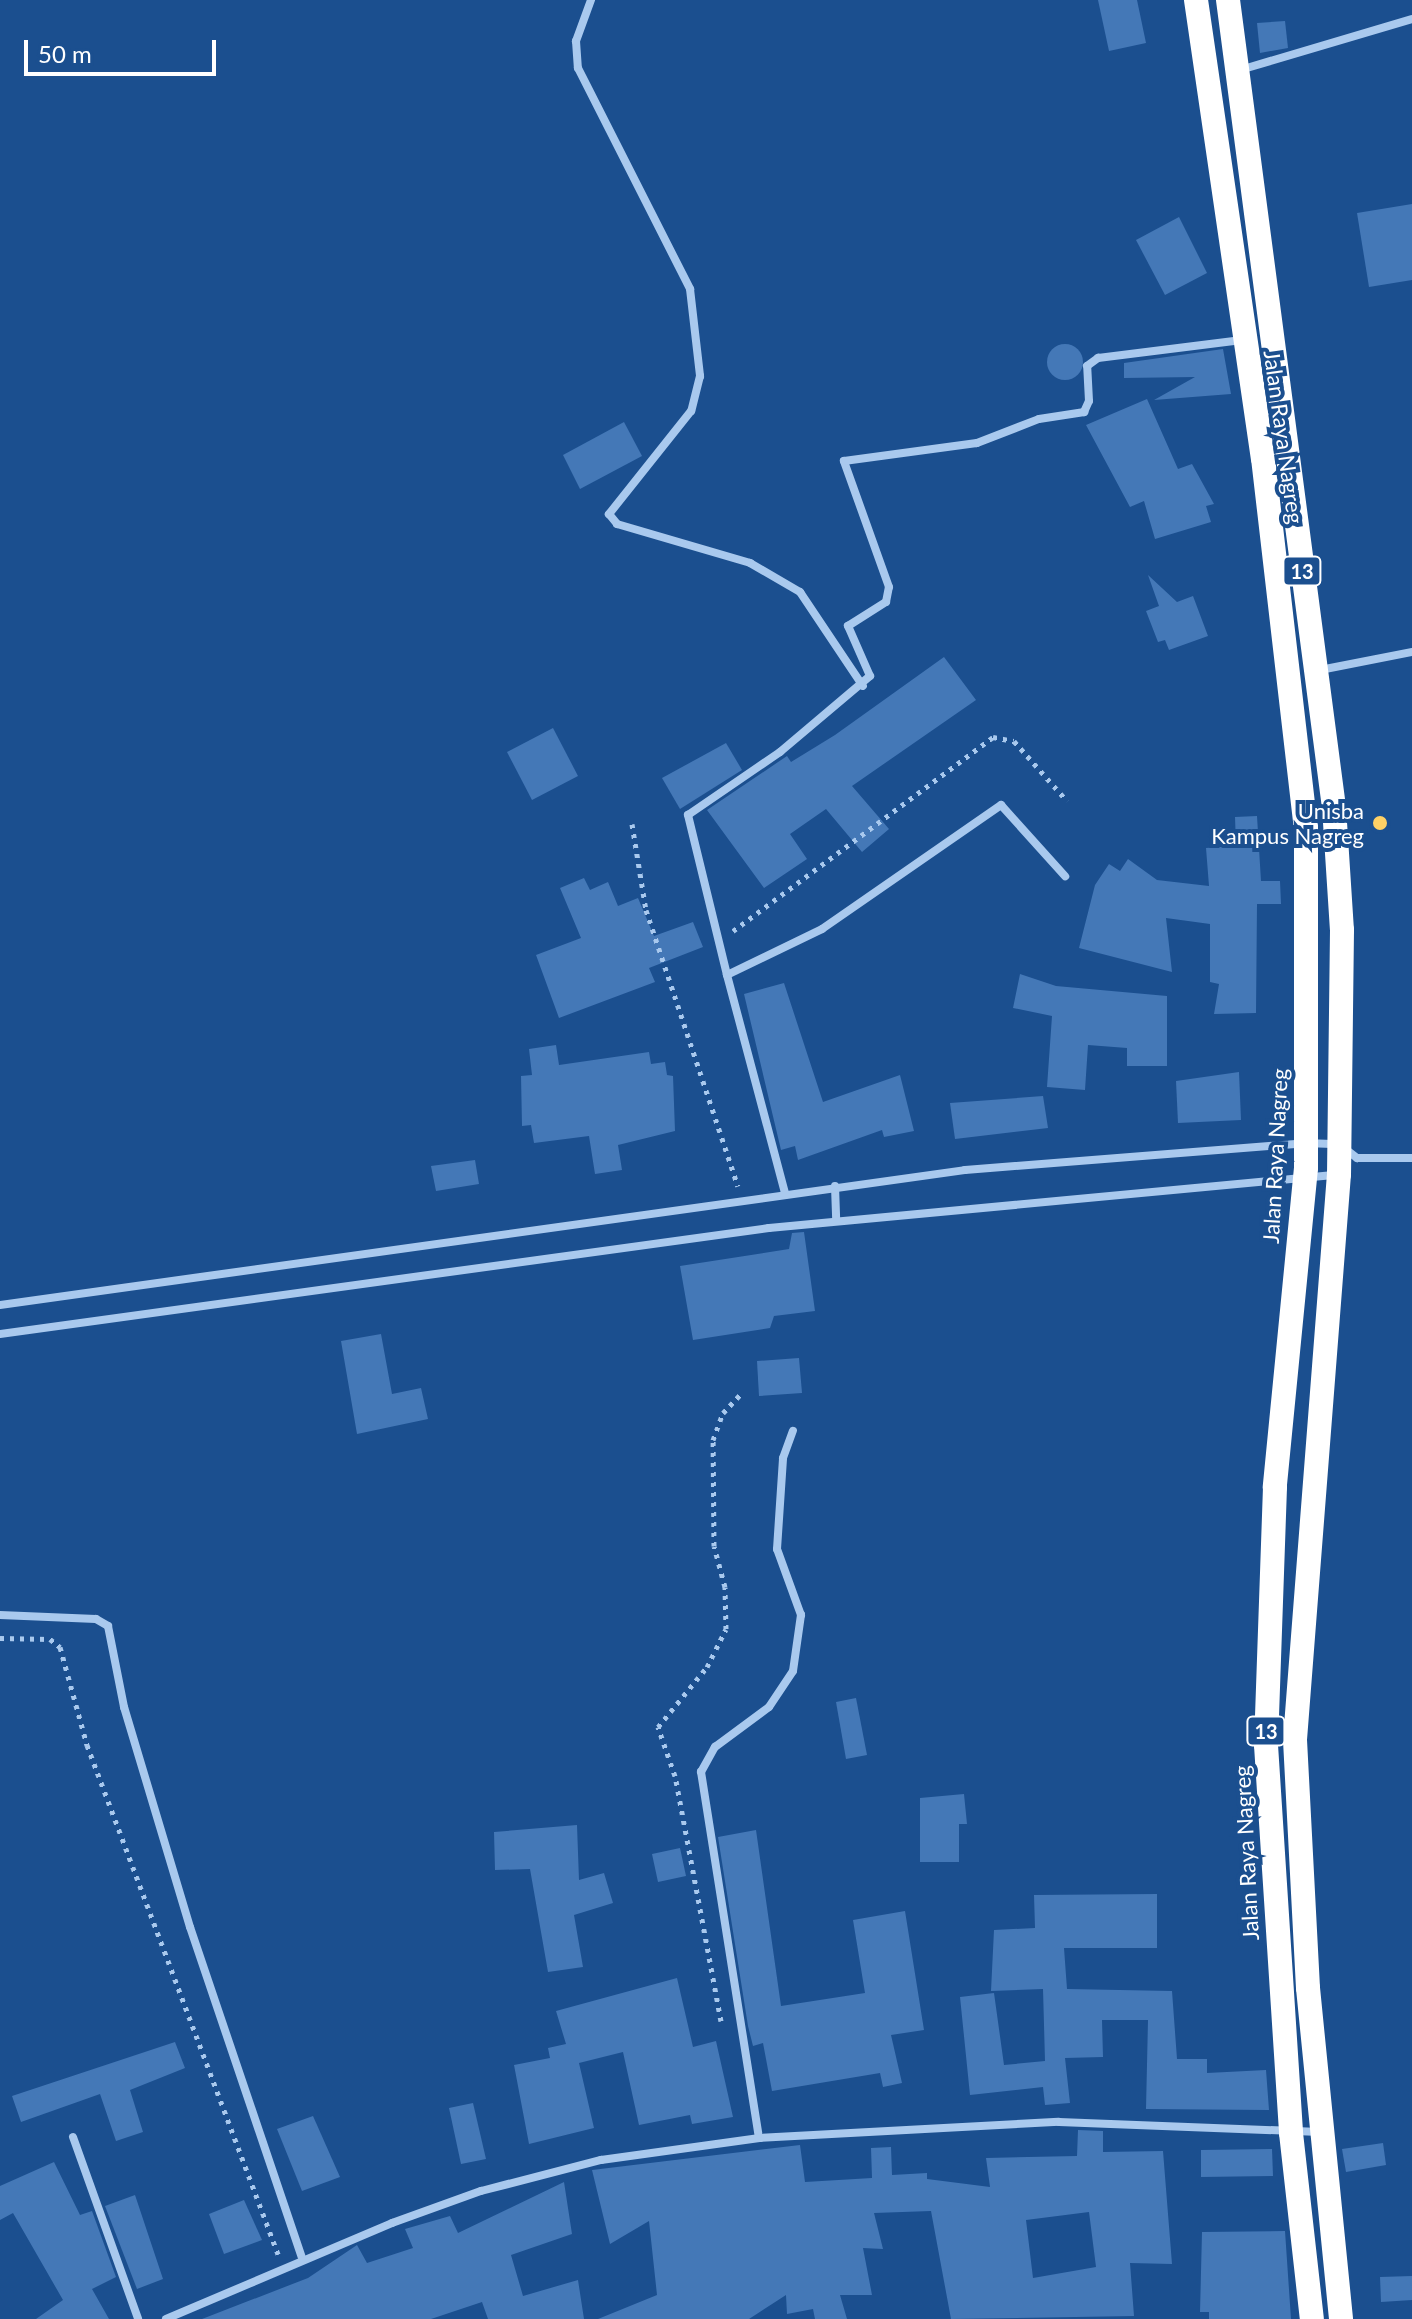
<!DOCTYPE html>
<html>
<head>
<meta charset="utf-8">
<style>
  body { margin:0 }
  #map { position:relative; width:1412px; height:2319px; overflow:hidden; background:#1b4f8f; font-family:Lato,sans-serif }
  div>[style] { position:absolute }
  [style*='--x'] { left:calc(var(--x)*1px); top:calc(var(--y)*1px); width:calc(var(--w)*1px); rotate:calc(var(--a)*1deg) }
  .building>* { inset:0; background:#4478b7 }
  .round { border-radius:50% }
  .path>* { height:5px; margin-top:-2.5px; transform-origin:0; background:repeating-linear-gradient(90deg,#a9c9ee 0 4px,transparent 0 10px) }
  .street>* { height:8px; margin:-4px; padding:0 4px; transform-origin:4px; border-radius:4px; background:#a9c9ee }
  .highway>* { height:24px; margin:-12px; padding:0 12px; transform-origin:12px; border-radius:12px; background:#fff }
  .dots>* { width:22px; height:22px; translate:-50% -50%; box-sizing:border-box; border:4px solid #1b4f8f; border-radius:50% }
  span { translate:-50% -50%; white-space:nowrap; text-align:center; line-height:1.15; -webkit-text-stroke:8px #1b4f8f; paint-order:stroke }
  .shield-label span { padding:2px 6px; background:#1b4f8f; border:2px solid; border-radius:6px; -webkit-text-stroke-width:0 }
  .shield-label { font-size:20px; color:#fff; font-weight:700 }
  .street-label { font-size:22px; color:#fff }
  .poi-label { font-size:22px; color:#fff }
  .right { translate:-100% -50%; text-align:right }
  .scale { position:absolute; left:24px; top:40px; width:192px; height:36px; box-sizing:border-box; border:4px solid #fff; border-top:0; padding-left:10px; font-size:24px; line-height:28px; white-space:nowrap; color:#fff; -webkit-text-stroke:6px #1b4f8f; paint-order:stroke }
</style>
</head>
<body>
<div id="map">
  <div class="building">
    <i style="clip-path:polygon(1098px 0,1137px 0,1146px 43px,1109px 51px)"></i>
    <i style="clip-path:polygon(1285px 21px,1288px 48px,1260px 53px,1257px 23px)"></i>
    <i style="clip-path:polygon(1412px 204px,1412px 280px,1369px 287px,1357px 213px)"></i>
    <i style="clip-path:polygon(1179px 217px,1207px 273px,1165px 295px,1136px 240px)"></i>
    <i class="round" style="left:1047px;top:344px;width:36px;height:36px"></i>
    <i style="clip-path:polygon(1223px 349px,1231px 394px,1154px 400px,1195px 377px,1124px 378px,1124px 363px)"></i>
    <i style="clip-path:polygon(1147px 399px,1178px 469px,1192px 464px,1214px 504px,1206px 506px,1211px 522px,1155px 539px,1144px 501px,1130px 507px,1086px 425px)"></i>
    <i style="clip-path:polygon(624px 422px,642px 456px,580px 489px,563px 455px)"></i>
    <i style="clip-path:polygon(1148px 575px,1177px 602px,1193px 596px,1208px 636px,1169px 650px,1165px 640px,1158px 642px,1146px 611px,1159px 606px)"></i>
    <i style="clip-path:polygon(944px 657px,976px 700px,852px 786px,889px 829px,862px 852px,826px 809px,790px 834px,807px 859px,764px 888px,707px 810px,787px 756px,791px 762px,835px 735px)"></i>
    <i style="clip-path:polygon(553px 728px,578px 776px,532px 800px,507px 752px)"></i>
    <i style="clip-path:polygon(726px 743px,742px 770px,680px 809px,662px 778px)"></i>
    <i style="clip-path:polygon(1257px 816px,1261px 881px,1280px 881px,1281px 904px,1257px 904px,1256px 1013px,1214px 1014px,1219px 984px,1210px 982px,1210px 924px,1166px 918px,1172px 972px,1079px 948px,1095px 885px,1109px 864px,1120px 871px,1128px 859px,1157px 880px,1209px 886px,1206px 848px,1236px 846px,1235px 817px)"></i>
    <i style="clip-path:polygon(584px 878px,590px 890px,608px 882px,618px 906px,638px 898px,654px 936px,693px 922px,703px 947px,649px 968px,655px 982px,559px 1018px,536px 955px,581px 938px,560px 888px)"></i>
    <i style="clip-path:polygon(1020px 974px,1056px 986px,1167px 996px,1167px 1066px,1127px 1066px,1127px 1048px,1088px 1045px,1085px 1090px,1047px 1087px,1052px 1016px,1013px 1008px)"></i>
    <i style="clip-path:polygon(784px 983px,823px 1102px,900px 1075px,914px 1131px,884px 1137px,882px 1130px,798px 1160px,795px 1146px,781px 1150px,744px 994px)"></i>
    <i style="clip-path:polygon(556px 1045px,559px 1065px,649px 1052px,651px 1064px,665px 1062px,667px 1075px,673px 1076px,675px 1131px,618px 1145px,622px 1170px,595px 1174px,589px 1136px,534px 1143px,531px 1125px,522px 1126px,521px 1076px,532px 1075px,529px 1049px)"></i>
    <i style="clip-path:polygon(1239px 1072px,1241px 1120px,1178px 1123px,1176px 1081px)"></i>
    <i style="clip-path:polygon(1043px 1096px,1048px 1128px,955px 1139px,950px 1103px)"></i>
    <i style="clip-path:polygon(475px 1160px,479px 1184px,436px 1191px,431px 1166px)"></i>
    <i style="clip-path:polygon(804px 1232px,815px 1311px,774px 1316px,770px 1328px,693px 1340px,680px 1266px,789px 1249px,792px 1233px)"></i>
    <i style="clip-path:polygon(381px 1334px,392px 1394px,421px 1388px,428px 1419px,357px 1434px,341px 1341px)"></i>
    <i style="clip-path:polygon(799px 1358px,802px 1393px,759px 1396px,757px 1361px)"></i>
    <i style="clip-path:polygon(856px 1698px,867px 1755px,846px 1759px,836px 1702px)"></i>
    <i style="clip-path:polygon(964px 1794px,967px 1824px,959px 1824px,959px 1862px,920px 1862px,920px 1798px)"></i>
    <i style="clip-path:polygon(577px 1825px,579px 1880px,604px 1873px,613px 1903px,574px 1915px,583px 1967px,548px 1972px,530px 1869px,495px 1870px,494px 1832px)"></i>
    <i style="clip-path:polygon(756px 1830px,781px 2006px,865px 1993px,853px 1920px,905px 1911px,924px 2030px,891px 2035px,902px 2083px,883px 2087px,880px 2073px,772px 2091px,763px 2043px,753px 2046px,748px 2026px,718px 1837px)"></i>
    <i style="clip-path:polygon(680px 1848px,686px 1876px,658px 1882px,652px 1854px)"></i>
    <i style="clip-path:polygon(1157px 1894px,1157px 1948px,1064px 1948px,1067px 1989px,1172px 1991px,1177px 2059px,1207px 2059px,1207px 2073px,1266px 2070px,1269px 2110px,1146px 2109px,1148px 2020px,1102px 2020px,1103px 2057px,1065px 2058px,1070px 2103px,1045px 2105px,1043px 2087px,970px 2095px,960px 1997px,994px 1993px,1004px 2065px,1045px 2061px,1043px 1989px,991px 1991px,994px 1930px,1035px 1928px,1034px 1895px)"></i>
    <i style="clip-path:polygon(677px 1978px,693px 2047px,716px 2041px,733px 2117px,692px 2124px,690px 2115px,639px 2125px,623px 2052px,579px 2063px,594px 2128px,529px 2144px,514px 2065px,550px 2058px,548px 2048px,566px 2044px,556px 2011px)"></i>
    <i style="clip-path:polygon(175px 2042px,185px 2068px,130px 2090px,143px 2132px,116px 2141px,100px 2094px,21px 2122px,12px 2096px)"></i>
    <i style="clip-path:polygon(473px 2103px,486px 2159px,461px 2164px,449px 2108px)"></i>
    <i style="clip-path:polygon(313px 2116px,340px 2177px,302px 2191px,277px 2129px)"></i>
    <i style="clip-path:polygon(evenodd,1078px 2130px,1103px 2131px,1103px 2152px,1163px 2151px,1172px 2264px,1130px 2263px,1134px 2316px,951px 2319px,931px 2211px,874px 2213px,883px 2249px,863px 2248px,872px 2295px,840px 2295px,847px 2319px,815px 2319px,813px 2309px,787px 2314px,786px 2295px,749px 2319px,598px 2319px,657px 2295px,649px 2221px,610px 2244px,592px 2170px,800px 2145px,805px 2182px,872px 2178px,871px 2148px,891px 2147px,892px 2175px,927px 2173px,927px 2179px,990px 2187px,986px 2158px,1077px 2156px,1078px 2130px,1089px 2212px,1096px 2267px,1033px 2278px,1026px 2220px,1089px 2212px)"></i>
    <i style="clip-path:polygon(1383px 2143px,1386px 2165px,1346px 2172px,1342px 2149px)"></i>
    <i style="clip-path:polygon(1272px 2149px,1273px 2176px,1201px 2177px,1201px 2150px)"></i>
    <i style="clip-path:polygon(54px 2162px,80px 2215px,92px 2211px,116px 2277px,92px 2289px,109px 2319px,36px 2319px,63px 2300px,13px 2213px,0 2220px,0 2186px)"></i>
    <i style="clip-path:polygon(564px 2182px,572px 2234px,511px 2255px,523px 2296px,578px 2280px,584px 2319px,488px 2319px,482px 2302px,431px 2319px,202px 2319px,308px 2278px,357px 2245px,367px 2263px,413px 2248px,405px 2229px,450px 2216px,458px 2233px)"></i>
    <i style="clip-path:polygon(135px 2195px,163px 2279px,137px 2289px,105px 2206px)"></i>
    <i style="clip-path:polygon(244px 2200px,262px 2240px,224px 2254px,209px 2214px)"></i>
    <i style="clip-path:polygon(1285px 2231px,1291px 2319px,1209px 2319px,1209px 2312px,1200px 2312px,1202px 2232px)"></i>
    <i style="clip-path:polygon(1412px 2276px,1412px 2300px,1381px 2302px,1380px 2277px)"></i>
  </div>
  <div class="path">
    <i style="--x:632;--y:824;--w:87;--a:80.8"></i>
    <i style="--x:646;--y:910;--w:291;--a:71.6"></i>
    <i style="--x:733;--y:931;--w:324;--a:-36.7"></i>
    <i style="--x:993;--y:737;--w:21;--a:11"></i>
    <i style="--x:1014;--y:741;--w:80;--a:48.5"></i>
    <i style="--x:0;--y:1638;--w:50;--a:1.1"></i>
    <i style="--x:50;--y:1639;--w:13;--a:39"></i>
    <i style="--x:60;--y:1647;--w:102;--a:74.6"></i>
    <i style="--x:87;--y:1745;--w:544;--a:69.43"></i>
    <i style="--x:721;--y:2021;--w:249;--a:-100.6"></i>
    <i style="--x:675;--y:1776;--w:52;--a:-109.1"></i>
    <i style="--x:658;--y:1727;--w:77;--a:-50.8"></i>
    <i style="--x:707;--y:1667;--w:42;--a:-63.4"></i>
    <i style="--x:726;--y:1629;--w:42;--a:-91.4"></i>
    <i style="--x:725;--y:1587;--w:42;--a:-105"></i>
    <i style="--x:714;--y:1546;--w:106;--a:-90.5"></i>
    <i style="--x:713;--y:1440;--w:29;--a:-70"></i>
    <i style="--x:723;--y:1413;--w:25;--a:-47"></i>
  </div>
  <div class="street">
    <i style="--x:591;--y:0;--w:44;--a:110.1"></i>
    <i style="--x:576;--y:41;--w:27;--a:86"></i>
    <i style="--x:578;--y:68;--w:248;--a:63.1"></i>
    <i style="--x:690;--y:289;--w:88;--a:83.4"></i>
    <i style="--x:700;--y:376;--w:36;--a:104"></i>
    <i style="--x:691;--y:411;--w:132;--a:128.5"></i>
    <i style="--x:609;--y:514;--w:13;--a:51"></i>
    <i style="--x:617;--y:524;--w:139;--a:16.3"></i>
    <i style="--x:750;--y:563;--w:58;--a:30.1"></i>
    <i style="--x:800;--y:592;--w:113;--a:56.2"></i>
    <i style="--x:1240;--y:70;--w:179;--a:-16.5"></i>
    <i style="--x:1320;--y:670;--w:94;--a:-11.1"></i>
    <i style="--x:727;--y:975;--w:165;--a:-103.7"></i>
    <i style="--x:688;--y:815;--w:112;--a:-34.4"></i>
    <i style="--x:780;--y:752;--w:118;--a:-40.2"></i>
    <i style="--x:870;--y:676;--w:55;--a:-113.7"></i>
    <i style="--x:848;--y:626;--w:45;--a:-32.3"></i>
    <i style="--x:886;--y:602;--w:15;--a:-79"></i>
    <i style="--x:889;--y:587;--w:134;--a:-109.7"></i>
    <i style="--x:844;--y:461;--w:134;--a:-7.7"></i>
    <i style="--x:977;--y:443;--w:66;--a:-21.2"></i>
    <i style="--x:1039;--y:419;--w:46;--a:-8.8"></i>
    <i style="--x:1084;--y:412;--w:12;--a:-66"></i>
    <i style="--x:1089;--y:401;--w:35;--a:-93"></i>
    <i style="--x:1087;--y:366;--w:14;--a:-36"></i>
    <i style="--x:1098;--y:358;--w:145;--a:-7.1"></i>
    <i style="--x:835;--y:1186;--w:34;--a:88"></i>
    <i style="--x:785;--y:1193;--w:226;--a:-104.9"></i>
    <i style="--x:727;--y:975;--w:106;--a:-25.8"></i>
    <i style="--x:822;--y:929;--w:218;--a:-34.7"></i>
    <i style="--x:1001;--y:805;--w:96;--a:48"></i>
    <i style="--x:0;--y:1305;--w:974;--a:-7.96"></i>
    <i style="--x:965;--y:1170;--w:341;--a:-4.5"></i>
    <i style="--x:1305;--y:1143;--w:34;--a:2"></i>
    <i style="--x:1339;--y:1144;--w:23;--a:38"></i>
    <i style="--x:1357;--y:1158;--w:55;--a:0"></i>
    <i style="--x:0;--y:1334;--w:776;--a:-7.85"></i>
    <i style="--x:769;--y:1228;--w:567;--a:-5.36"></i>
    <i style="--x:0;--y:1615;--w:96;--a:2.4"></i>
    <i style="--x:96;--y:1619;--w:14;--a:30"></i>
    <i style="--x:108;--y:1626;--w:83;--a:78.8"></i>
    <i style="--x:124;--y:1707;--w:230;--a:73.3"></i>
    <i style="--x:190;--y:1927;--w:348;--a:71.3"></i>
    <i style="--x:73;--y:2137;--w:193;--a:70.3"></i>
    <i style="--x:759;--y:2138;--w:371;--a:-99"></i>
    <i style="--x:701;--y:1772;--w:29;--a:-61"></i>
    <i style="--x:715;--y:1747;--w:67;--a:-36.5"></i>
    <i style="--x:769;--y:1707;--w:43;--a:-56.3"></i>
    <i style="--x:793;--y:1671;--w:57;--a:-81.9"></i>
    <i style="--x:801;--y:1615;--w:70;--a:-110"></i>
    <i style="--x:777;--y:1549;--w:91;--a:-86.2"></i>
    <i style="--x:783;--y:1458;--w:29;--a:-70"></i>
    <i style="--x:166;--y:2319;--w:246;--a:-23"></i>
    <i style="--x:392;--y:2223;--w:95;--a:-19.8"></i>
    <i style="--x:481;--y:2191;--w:124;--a:-14.5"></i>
    <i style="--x:601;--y:2160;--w:160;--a:-7.9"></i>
    <i style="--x:759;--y:2138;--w:300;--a:-3.1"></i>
    <i style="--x:1059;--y:2122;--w:261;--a:2.2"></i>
  </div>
  <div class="highway">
    <i style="--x:1196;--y:0;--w:463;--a:81.7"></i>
    <i style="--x:1263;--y:458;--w:371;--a:83.4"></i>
    <i style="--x:1306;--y:827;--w:341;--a:90"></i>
    <i style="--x:1306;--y:1168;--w:321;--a:95.6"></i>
    <i style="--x:1275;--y:1487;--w:258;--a:92"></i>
    <i style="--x:1266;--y:1745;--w:389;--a:86.3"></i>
    <i style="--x:1291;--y:2133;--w:187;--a:83.6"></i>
    <i style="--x:1228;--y:0;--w:814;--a:82.52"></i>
    <i style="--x:1334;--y:807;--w:123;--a:86.3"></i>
    <i style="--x:1342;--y:930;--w:244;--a:90.7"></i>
    <i style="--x:1339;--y:1174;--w:568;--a:94.45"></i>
    <i style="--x:1295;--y:1740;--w:248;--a:87"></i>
    <i style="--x:1308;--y:1988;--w:333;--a:84.3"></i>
  </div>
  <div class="dots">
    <i style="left:1380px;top:823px;background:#ffd166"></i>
  </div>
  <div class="shield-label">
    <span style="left:1302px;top:571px">13</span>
    <span style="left:1266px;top:1731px">13</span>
  </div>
  <div class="street-label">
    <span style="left:1284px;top:437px;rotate:82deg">Jalan Raya Nagreg</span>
    <span style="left:1275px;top:1156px;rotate:-87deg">Jalan Raya Nagreg</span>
    <span style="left:1246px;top:1853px;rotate:-93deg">Jalan Raya Nagreg</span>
  </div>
  <div class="poi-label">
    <span class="right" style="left:1364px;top:823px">Unisba<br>Kampus Nagreg</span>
  </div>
  <div class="scale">50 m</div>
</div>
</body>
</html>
